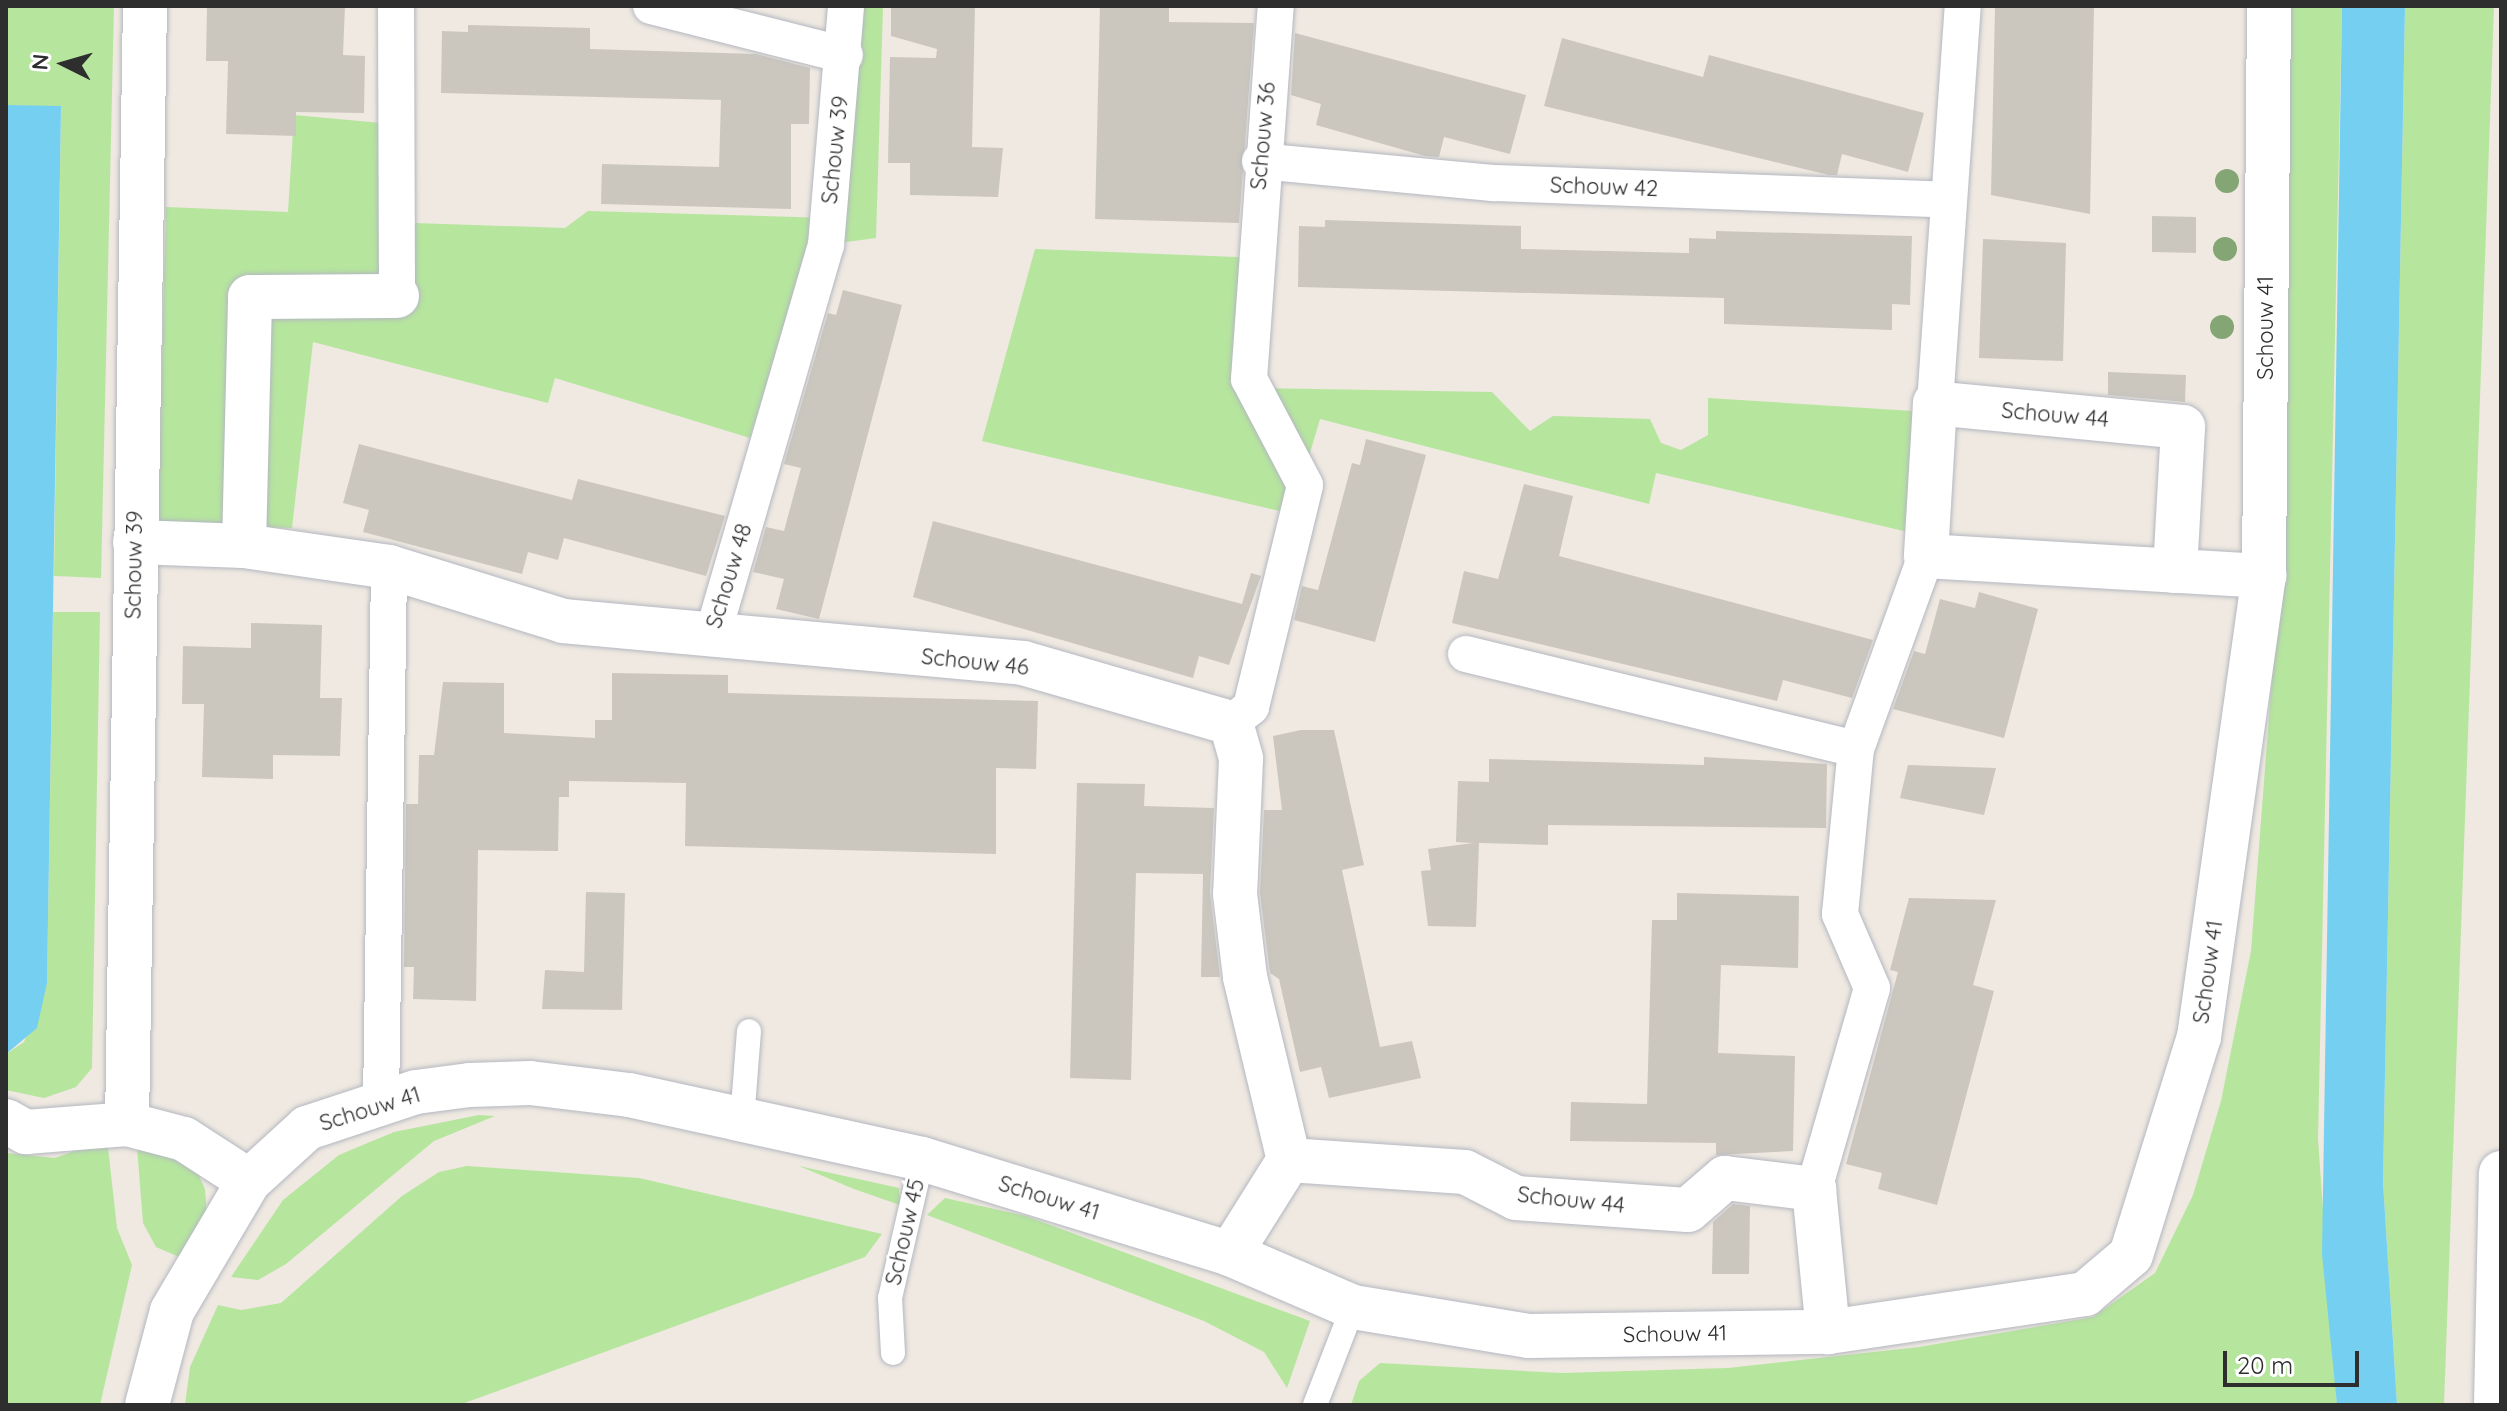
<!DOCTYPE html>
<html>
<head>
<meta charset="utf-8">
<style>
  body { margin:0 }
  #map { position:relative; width:2507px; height:1411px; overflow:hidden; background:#efe9e1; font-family:Quicksand,sans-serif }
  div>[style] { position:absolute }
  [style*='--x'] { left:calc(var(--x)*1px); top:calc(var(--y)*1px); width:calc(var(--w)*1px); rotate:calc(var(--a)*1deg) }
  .green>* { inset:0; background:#b6e59e }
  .water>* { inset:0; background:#75cff0 }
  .building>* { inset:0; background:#cbc7bf }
  .roads { filter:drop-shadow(0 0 2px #b4b7c1) drop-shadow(0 0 2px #b4b7c1) }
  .service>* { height:24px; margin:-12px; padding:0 12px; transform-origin:12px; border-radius:12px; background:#fff }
  .pedestrian>* { height:36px; margin:-18px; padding:0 18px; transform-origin:18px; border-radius:18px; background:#fff }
  .minor>* { height:44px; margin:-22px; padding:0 22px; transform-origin:22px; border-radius:22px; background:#fff }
  .secondary>* { height:44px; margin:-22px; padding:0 22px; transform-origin:22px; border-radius:22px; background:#fff }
  .trees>* { width:24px; height:24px; margin:-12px; border-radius:50%; background:#84a574 }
  span { translate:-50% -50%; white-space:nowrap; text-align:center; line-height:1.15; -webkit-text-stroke:6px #fff; paint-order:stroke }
  .street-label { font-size:22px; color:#2e2e2e }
  .frame { position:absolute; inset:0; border:8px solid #2e2e2e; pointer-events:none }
  .north { position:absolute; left:24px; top:24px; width:80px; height:80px; -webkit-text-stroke:6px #fff; paint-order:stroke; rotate:275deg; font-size:22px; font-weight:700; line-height:32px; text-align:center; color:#2e2e2e }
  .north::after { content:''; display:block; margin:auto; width:28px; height:36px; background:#2e2e2e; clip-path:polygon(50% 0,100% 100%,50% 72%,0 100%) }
  .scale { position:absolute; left:2223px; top:1351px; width:136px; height:36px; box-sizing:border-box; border:4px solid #2e2e2e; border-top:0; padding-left:10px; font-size:24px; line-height:28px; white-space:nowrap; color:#2e2e2e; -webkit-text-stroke:6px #fff; paint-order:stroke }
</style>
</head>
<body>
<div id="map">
  <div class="green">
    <i style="clip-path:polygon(6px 6px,114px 6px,101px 578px,54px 576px,61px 107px,6px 105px)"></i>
    <i style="clip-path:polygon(841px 6px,883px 6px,876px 238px,808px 247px,750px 438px,555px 378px,548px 403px,313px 342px,292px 528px,158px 524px,166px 207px,288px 212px,294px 115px,414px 126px,414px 223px,565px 228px,588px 211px,831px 218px)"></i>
    <i style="clip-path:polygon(2290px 6px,2342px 6px,2318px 1139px,2337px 1405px,1351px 1405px,1359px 1381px,1380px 1363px,1562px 1373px,1728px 1368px,1919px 1347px,2093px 1317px,2155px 1273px,2193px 1195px,2221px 1101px,2251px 951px,2280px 573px)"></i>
    <i style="clip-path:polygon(2405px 6px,2494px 6px,2444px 1405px,2397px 1405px,2383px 1182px)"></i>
    <i style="clip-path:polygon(1035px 249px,1261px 258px,1259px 388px,1492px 392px,1530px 431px,1553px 416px,1650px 419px,1661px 443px,1681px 450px,1708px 435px,1708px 398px,1913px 411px,1908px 532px,1656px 473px,1649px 504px,1320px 419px,1292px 514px,982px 441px)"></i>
    <i style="clip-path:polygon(53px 612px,100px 612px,92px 1068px,76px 1087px,44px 1098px,6px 1090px,6px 1054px,24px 1042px,47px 983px)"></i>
    <i style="clip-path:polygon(479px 1115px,495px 1116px,434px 1141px,286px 1264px,258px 1280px,231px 1277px,283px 1200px,339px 1155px,394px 1132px)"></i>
    <i style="clip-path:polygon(136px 1134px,196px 1169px,205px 1189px,207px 1217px,184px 1259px,156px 1247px,143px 1223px)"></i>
    <i style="clip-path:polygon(107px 1139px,117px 1228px,132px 1265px,100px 1405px,6px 1405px,6px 1153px,55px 1158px)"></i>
    <i style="clip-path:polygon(467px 1166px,639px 1178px,882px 1234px,865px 1257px,459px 1405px,185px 1405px,190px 1367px,218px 1305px,241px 1310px,281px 1303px,402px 1196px,439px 1172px)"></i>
    <i style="clip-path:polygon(799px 1166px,899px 1188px,900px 1205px,854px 1189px)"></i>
    <i style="clip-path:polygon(945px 1198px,1026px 1216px,1310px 1321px,1287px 1388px,1264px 1352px,1204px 1321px,927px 1215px)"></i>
  </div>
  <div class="water">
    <i style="clip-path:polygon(2342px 6px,2405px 6px,2383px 1182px,2397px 1405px,2337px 1405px,2322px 1254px)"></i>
    <i style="clip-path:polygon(6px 105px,61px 106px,47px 983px,37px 1028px,6px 1054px)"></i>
  </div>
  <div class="building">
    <i style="clip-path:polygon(207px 6px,345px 6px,343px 55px,365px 56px,364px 113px,296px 112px,296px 136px,226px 134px,228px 61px,206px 61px)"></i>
    <i style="clip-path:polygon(891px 6px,975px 6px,972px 147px,1003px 148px,998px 197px,910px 195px,910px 163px,888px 163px,890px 57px,936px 58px,937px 49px,891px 36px)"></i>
    <i style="clip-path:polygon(1100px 6px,1169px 6px,1169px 22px,1254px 23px,1239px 223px,1095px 219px)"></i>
    <i style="clip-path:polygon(2094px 6px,2090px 214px,1991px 195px,1995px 7px)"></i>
    <i style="clip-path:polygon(468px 25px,590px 28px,590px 49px,756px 54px,810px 68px,809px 124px,791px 124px,791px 209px,601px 204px,602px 164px,719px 167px,721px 100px,441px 93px,442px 31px,468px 32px)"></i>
    <i style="clip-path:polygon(1295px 33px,1526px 95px,1510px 154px,1444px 137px,1439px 157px,1425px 156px,1316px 125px,1321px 104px,1291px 95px)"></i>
    <i style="clip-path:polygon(1562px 38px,1703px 77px,1709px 55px,1924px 113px,1908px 172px,1842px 154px,1837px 175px,1829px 175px,1544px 106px)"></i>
    <i style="clip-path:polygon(2152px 216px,2196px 217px,2196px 253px,2152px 252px)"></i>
    <i style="clip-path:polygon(1325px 220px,1521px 226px,1521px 249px,1689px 253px,1689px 238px,1716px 239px,1716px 231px,1912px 236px,1910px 305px,1892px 304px,1892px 330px,1724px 324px,1724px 298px,1298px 287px,1299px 226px,1325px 227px)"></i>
    <i style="clip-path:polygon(1983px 239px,2066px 243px,2063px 361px,1979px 358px)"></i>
    <i style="clip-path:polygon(843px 290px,902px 305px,819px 619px,776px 609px,784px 579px,753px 572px,766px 527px,784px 531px,801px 468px,784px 464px,828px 313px,836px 315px)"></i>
    <i style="clip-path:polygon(2108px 372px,2186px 375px,2185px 402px,2108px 395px)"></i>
    <i style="clip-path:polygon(1366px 439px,1426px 455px,1375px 642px,1294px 620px,1302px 586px,1318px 590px,1352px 463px,1360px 465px)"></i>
    <i style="clip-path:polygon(359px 444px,572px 500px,578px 479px,725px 516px,706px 576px,564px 538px,558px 560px,528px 552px,522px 574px,363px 532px,369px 510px,343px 503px)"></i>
    <i style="clip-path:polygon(1524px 484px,1573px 496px,1559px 556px,1873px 640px,1852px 698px,1783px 680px,1777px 701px,1452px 623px,1464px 571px,1498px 579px)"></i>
    <i style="clip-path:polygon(933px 521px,1242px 604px,1251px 573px,1261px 576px,1229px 665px,1199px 656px,1193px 678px,913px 597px)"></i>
    <i style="clip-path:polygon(1979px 592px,2038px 609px,2004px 738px,1893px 709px,1914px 651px,1925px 654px,1940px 599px,1975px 608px)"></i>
    <i style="clip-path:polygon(251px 623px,322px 625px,320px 698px,342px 698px,340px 756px,273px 755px,273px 779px,202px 777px,204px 704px,182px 704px,183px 646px,251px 648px)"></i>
    <i style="clip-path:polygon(612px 673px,728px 675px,728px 693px,1038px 701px,1036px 769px,996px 768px,996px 854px,685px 846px,686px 783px,569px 781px,569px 797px,559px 797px,558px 851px,478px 850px,476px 1001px,413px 999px,414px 967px,404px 967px,406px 804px,418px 804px,419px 755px,434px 755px,443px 682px,504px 683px,504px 733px,595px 738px,595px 720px,612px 720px)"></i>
    <i style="clip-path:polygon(1301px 730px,1334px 730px,1364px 865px,1342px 870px,1380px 1047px,1412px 1041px,1421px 1078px,1329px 1098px,1321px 1067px,1300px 1072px,1279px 979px,1270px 973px,1260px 893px,1264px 810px,1282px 810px,1273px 736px)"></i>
    <i style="clip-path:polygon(1704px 757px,1827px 764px,1826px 828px,1548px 825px,1548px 845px,1479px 843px,1476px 927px,1428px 926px,1421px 871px,1431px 870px,1428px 849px,1473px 843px,1456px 842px,1458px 781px,1489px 782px,1489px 759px,1704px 765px)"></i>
    <i style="clip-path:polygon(1908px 765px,1996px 768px,1984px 815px,1900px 798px)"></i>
    <i style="clip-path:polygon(1077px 783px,1145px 784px,1144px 806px,1214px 808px,1210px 893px,1220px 977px,1201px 977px,1203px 874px,1136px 873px,1131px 1080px,1070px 1078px)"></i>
    <i style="clip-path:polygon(586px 892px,625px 893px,622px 1010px,542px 1009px,545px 970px,584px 972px)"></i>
    <i style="clip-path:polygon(1677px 893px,1799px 896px,1798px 968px,1721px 965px,1718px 1053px,1795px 1056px,1793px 1151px,1716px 1155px,1716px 1143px,1570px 1141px,1571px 1102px,1647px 1104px,1652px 920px,1677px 920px)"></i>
    <i style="clip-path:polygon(1909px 898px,1996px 900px,1973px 985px,1994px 991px,1937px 1205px,1878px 1189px,1882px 1173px,1846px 1164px,1898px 972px,1890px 970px)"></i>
    <i style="clip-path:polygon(1733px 1204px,1750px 1206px,1749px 1274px,1712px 1274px,1713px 1222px)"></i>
  </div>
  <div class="roads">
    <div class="service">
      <i style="--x:742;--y:1120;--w:89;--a:-85.5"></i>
      <i style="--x:893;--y:1353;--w:55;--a:-93.1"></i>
      <i style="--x:890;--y:1298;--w:143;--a:-77"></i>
      <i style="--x:1315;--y:1405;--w:105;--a:-68.8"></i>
    </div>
    <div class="pedestrian">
      <i style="--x:396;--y:6;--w:290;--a:89.8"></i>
      <i style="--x:651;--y:6;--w:200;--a:14.2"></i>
      <i style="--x:1260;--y:161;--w:234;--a:5.4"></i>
      <i style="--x:1493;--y:183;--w:456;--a:2.1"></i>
      <i style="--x:1935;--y:403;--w:398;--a:-86"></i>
      <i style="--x:712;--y:637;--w:408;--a:-73.8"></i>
      <i style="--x:826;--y:245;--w:240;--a:-85.2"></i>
      <i style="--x:1466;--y:654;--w:401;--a:13.7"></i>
      <i style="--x:1231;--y:723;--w:26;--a:-39"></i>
      <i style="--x:1251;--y:707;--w:228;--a:-76.3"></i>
      <i style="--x:1305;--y:485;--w:120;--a:-117.8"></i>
      <i style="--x:1249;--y:379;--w:374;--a:-85.9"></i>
      <i style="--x:381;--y:1103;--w:536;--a:-89.14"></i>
      <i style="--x:1814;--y:1189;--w:209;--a:-73.9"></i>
      <i style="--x:1872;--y:988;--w:81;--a:-113.4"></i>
      <i style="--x:1840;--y:914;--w:166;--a:-84.5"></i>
      <i style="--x:1856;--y:749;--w:205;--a:-70.1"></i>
    </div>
    <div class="minor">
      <i style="--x:135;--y:542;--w:109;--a:2.1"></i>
      <i style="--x:244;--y:546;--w:147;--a:8.2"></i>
      <i style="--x:389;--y:567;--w:182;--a:17.2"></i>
      <i style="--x:563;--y:621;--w:462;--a:5.2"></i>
      <i style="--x:1023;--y:663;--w:216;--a:16.1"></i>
      <i style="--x:1231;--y:723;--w:37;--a:74"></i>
      <i style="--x:1241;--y:759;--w:135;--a:92.5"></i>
      <i style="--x:1235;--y:894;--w:84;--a:83.1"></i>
      <i style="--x:1245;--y:977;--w:188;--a:76.5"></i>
      <i style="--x:244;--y:546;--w:249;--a:-88.6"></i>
      <i style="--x:250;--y:297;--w:147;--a:-0.4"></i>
      <i style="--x:2175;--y:571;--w:144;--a:-86.8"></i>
      <i style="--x:2183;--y:427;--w:249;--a:-174.5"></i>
      <i style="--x:1935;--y:403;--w:153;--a:93.4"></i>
      <i style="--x:1926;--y:556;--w:339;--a:3.4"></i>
      <i style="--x:6;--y:1121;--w:23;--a:29"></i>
      <i style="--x:26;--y:1132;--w:101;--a:-4.5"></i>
      <i style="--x:127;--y:1124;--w:59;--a:14.7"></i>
      <i style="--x:184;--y:1139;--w:77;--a:32.9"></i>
      <i style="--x:127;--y:1124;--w:1118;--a:-89.08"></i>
      <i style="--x:1230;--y:1254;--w:111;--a:-57.9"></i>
      <i style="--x:1289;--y:1160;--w:176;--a:3.9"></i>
      <i style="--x:1465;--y:1172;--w:57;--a:27"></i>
      <i style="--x:1516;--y:1198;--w:172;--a:4"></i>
      <i style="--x:1688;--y:1210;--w:49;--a:-40.9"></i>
      <i style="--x:1725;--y:1178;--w:90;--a:7"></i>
      <i style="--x:1814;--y:1189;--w:144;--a:84.4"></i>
      <i style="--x:147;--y:1405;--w:97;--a:-75.1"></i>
      <i style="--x:172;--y:1311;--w:151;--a:-59.4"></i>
      <i style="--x:249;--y:1181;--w:79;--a:-42.4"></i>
      <i style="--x:307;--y:1128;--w:115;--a:-18.3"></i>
      <i style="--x:416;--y:1092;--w:54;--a:-7.4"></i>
      <i style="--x:470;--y:1085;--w:60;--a:-1.9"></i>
      <i style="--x:530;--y:1083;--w:100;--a:6.9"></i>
      <i style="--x:629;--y:1095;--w:300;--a:12.3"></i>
      <i style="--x:922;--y:1159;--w:322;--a:17.1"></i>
      <i style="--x:1230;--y:1254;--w:134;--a:23.3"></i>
      <i style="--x:1353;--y:1307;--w:178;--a:9.4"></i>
      <i style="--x:1529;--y:1336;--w:299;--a:-0.8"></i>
      <i style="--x:1828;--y:1332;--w:260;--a:-8.4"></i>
      <i style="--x:2085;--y:1294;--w:60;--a:-40.3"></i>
      <i style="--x:2131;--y:1255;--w:228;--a:-72.7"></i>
      <i style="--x:2199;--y:1037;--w:466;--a:-82"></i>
      <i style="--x:2264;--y:576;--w:570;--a:-89.5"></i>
    </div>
    <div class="secondary">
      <i style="--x:2496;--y:1405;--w:232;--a:-88.8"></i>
    </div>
  </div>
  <div class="trees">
    <i style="left:2227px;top:181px"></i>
    <i style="left:2225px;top:249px"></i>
    <i style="left:2222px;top:327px"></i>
  </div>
  <div class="street-label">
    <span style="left:1263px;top:136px;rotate:-85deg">Schouw 36</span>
    <span style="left:835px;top:150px;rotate:-84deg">Schouw 39</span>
    <span style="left:1604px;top:187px;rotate:2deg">Schouw 42</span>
    <span style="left:2266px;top:328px;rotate:-90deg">Schouw 41</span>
    <span style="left:2055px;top:415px;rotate:5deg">Schouw 44</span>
    <span style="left:134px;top:565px;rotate:-89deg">Schouw 39</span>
    <span style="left:729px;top:576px;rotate:-73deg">Schouw 48</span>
    <span style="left:975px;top:662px;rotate:6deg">Schouw 46</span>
    <span style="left:2208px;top:972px;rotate:-82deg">Schouw 41</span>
    <span style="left:370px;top:1109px;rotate:-17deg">Schouw 41</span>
    <span style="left:1049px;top:1198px;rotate:17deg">Schouw 41</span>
    <span style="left:1571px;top:1200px;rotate:6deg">Schouw 44</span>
    <span style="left:905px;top:1232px;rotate:-77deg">Schouw 45</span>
    <span style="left:1675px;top:1334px;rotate:-1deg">Schouw 41</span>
  </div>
  <div class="frame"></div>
  <div class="north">N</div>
  <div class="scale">20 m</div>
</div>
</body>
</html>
